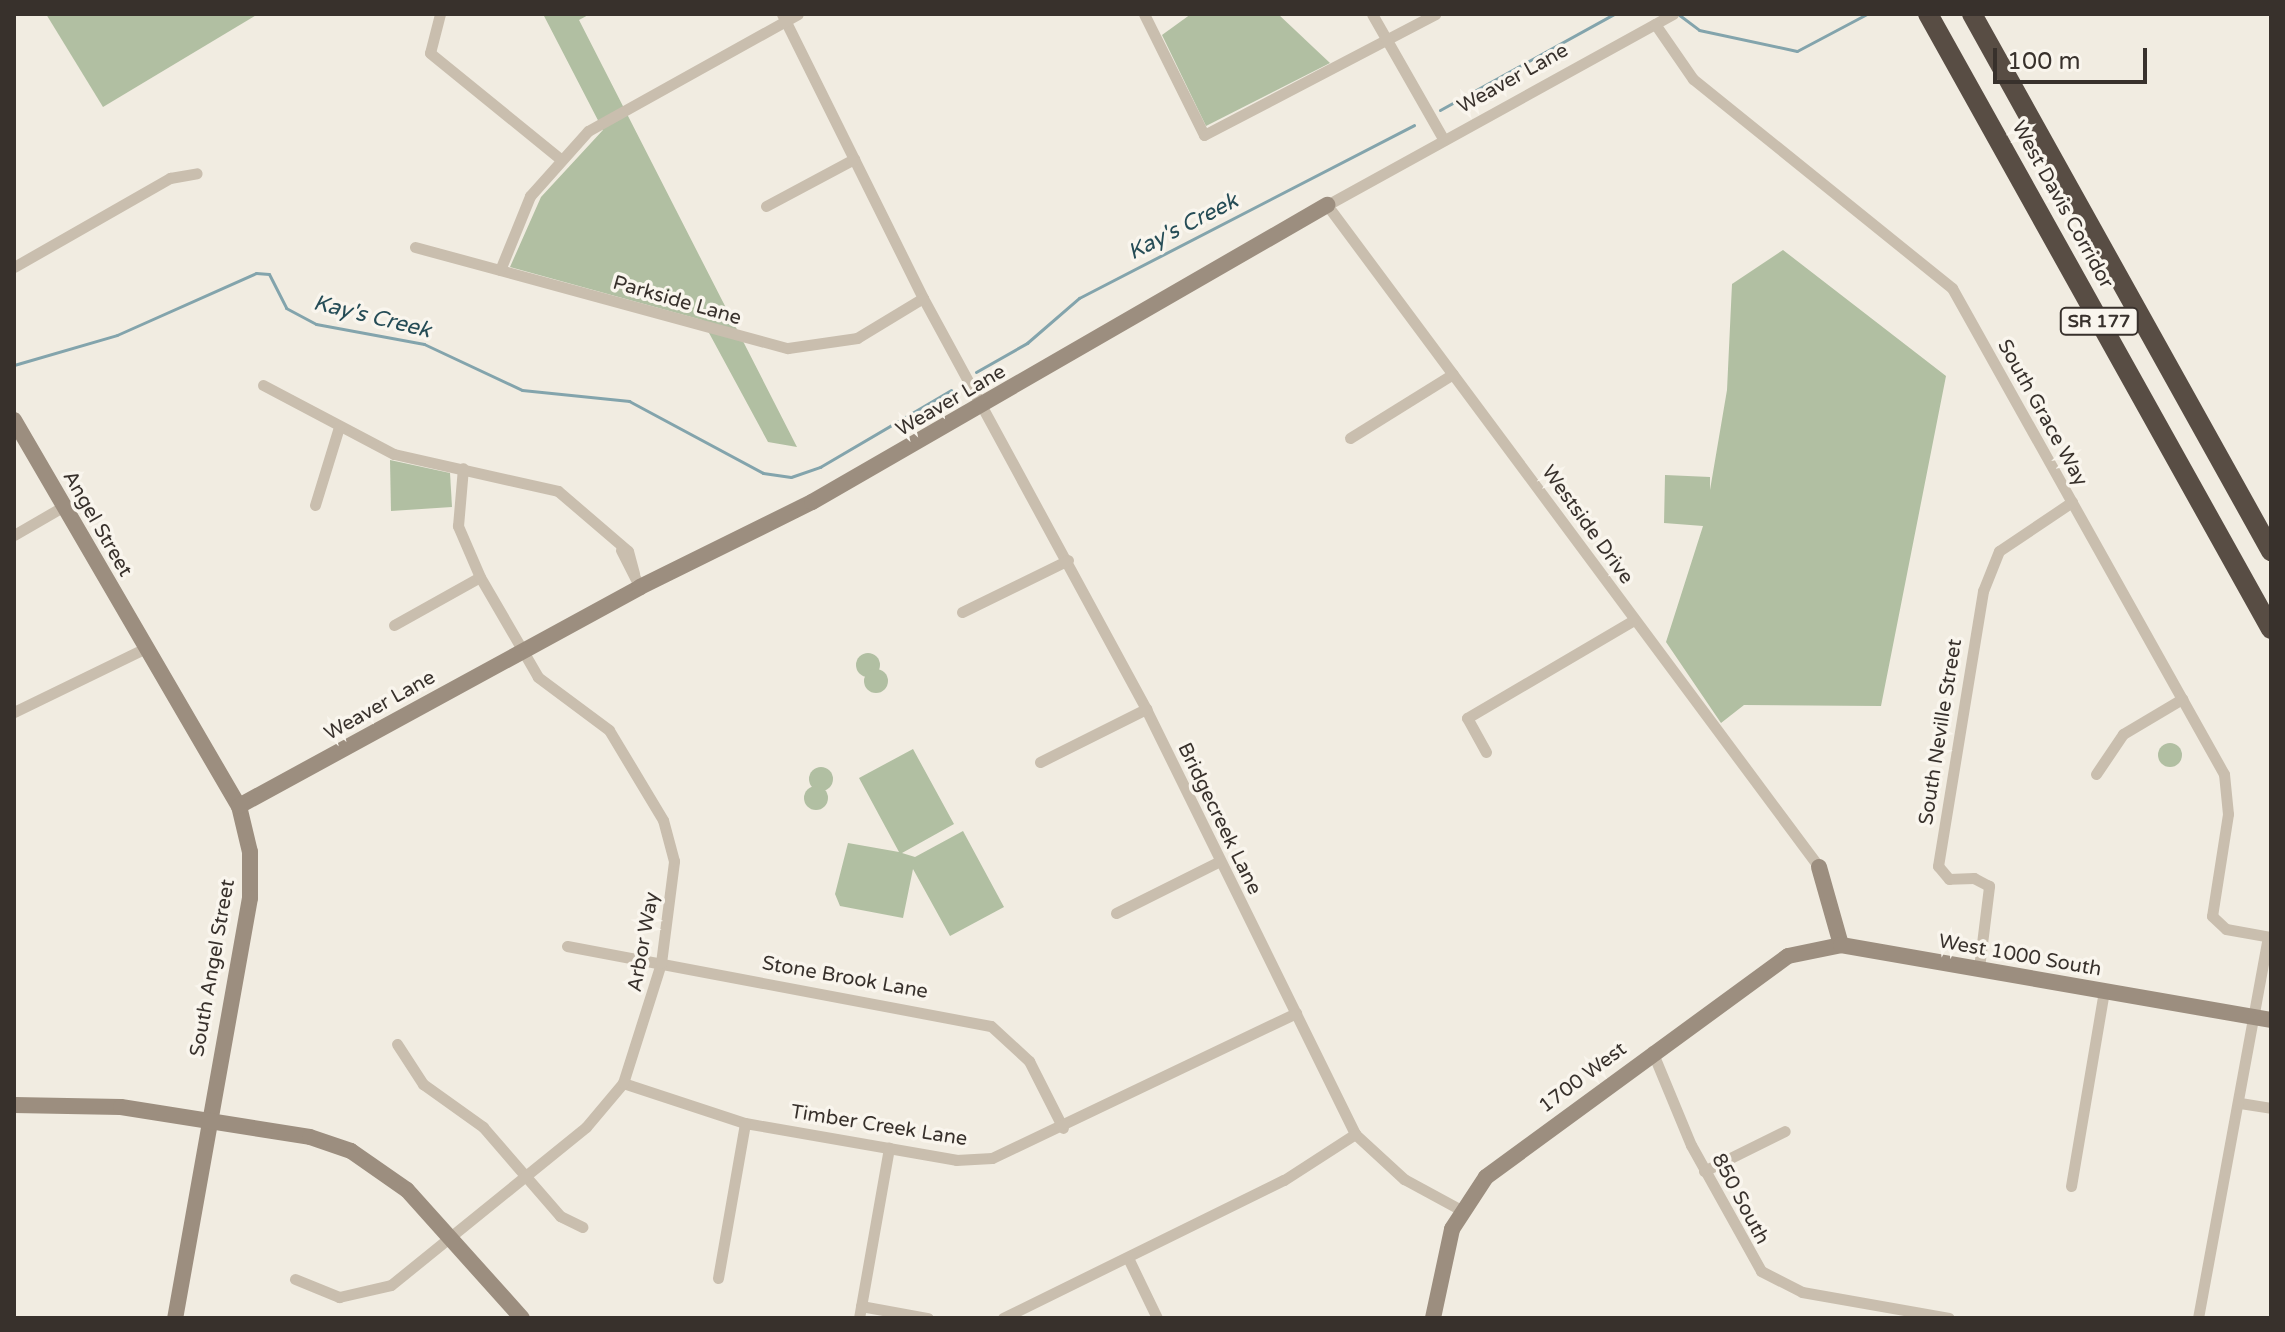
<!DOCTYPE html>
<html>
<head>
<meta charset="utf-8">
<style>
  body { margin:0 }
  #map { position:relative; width:2285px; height:1332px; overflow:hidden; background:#f1ece1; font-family:"Varela Round",sans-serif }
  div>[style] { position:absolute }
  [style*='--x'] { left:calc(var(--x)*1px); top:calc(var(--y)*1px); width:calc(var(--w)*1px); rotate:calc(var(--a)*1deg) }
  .green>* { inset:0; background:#b1bfa2 }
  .round { border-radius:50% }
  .stream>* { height:3px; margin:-1.5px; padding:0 1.5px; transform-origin:1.5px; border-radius:1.5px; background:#83a4ac }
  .street>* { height:11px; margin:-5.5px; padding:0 5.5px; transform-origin:5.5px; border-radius:5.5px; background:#c9beae }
  .secondary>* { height:16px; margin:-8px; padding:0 8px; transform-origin:8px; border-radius:8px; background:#9c8e7f }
  .highway>* { height:20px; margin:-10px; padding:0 10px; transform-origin:10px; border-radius:10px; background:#584d44 }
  span { translate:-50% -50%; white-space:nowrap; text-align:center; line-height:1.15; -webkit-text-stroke:7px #f9f5ed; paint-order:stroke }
  .shield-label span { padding:2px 6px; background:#f9f5ed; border:2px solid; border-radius:6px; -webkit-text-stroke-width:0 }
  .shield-label { font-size:18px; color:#38312c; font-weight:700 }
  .street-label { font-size:20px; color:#38312c }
  .water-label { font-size:22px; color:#254c56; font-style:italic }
  .frame { position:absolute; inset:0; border:16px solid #38312c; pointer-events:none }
  .scale { position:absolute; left:1993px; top:48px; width:154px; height:36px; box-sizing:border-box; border:4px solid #38312c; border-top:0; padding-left:10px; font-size:24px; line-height:28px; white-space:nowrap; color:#38312c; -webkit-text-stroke:6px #f9f5ed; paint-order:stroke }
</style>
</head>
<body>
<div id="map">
  <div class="green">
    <i style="clip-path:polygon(46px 14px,258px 14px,103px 107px)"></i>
    <i style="clip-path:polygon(543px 14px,590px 14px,579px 20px,797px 447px,768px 442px,702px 320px,510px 267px,541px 197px,603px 130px)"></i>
    <i style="clip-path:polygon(1191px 14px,1278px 14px,1330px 63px,1206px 126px,1162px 35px)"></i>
    <i style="clip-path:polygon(1783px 250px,1946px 376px,1881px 706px,1744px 705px,1721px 723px,1666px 642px,1703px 526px,1664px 523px,1665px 475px,1710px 477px,1710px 490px,1727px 390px,1732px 284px)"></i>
    <i style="clip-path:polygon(390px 460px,450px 473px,452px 507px,391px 511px)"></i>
    <i class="round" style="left:856px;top:653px;width:24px;height:24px"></i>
    <i class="round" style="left:864px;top:669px;width:24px;height:24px"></i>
    <i class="round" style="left:2158px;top:743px;width:24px;height:24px"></i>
    <i style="clip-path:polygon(913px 749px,954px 824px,902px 853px,915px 857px,963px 831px,1004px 907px,950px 936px,913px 869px,903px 918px,840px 906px,835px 894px,848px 843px,899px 852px,859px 778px)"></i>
    <i class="round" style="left:809px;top:767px;width:24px;height:24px"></i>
    <i class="round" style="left:804px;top:786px;width:24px;height:24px"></i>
  </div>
  <div class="stream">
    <i style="--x:1678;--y:14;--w:26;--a:37"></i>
    <i style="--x:1699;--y:30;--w:100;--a:12.1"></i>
    <i style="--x:1797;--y:51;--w:79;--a:-27.9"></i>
    <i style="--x:1440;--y:110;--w:199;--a:-28.9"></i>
    <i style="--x:14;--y:365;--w:107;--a:-16.2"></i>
    <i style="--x:117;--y:335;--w:152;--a:-24"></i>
    <i style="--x:256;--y:273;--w:13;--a:4"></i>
    <i style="--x:269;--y:274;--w:38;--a:63"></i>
    <i style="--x:286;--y:308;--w:34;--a:28"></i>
    <i style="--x:316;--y:324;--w:110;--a:10.5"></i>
    <i style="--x:424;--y:344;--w:108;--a:25.1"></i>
    <i style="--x:522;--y:390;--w:108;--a:5.9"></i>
    <i style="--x:629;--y:401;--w:152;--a:28.2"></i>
    <i style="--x:763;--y:473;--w:28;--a:8"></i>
    <i style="--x:791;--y:477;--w:31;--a:-19"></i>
    <i style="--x:820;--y:467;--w:152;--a:-30.4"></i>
    <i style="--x:976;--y:372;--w:59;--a:-29.6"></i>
    <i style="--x:1027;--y:343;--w:69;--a:-40.9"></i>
    <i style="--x:1079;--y:298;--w:377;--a:-27.3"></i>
  </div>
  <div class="street">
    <i style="--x:440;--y:14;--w:40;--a:104.4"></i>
    <i style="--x:430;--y:53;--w:166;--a:39.1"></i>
    <i style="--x:782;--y:14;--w:317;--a:63.6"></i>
    <i style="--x:923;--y:298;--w:468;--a:61.5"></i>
    <i style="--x:1146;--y:709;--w:474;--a:63.8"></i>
    <i style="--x:1355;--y:1134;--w:67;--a:42.6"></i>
    <i style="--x:1404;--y:1179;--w:65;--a:28.5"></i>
    <i style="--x:1144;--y:14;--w:135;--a:63.6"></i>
    <i style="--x:1204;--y:135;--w:261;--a:-27.6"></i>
    <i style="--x:1372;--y:14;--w:145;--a:60.3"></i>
    <i style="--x:1673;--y:14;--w:395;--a:151.1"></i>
    <i style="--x:1327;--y:205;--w:825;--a:53.38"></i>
    <i style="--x:1655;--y:24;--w:67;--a:55.4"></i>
    <i style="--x:1693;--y:79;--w:333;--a:38.9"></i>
    <i style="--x:1952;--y:288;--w:557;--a:60.77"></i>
    <i style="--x:2224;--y:774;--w:40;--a:84.3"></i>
    <i style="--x:2228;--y:814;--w:103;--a:98.9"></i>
    <i style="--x:2212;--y:916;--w:19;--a:43"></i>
    <i style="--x:2226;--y:929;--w:46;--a:10.1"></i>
    <i style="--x:766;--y:206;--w:100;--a:-28.1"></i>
    <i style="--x:415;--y:247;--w:386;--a:15.2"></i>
    <i style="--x:788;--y:348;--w:70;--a:-8.2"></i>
    <i style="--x:857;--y:338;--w:77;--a:-31.2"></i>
    <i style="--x:14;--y:267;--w:180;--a:-29.7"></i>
    <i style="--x:170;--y:178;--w:27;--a:-10"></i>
    <i style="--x:500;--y:270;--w:80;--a:-67.9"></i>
    <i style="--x:530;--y:196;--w:87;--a:-48.3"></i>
    <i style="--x:588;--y:131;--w:240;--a:-29.1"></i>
    <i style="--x:263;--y:385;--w:148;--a:27.8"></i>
    <i style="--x:394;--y:454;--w:168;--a:12.7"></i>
    <i style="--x:558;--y:491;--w:92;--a:40.6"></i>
    <i style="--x:628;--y:551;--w:24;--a:75"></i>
    <i style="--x:1350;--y:438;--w:121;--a:-31.9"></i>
    <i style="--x:315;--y:505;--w:82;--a:-72.9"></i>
    <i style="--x:14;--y:535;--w:58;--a:-30.1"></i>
    <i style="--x:621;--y:550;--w:33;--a:63"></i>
    <i style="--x:962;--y:612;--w:118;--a:-26.1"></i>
    <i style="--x:394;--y:625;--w:98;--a:-29.2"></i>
    <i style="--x:14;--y:712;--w:147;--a:-25.9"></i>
    <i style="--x:1486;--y:752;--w:39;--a:-119"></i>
    <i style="--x:1467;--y:718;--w:194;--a:-30.4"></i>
    <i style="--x:1040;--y:762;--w:119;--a:-26.6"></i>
    <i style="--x:2096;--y:774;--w:48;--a:-56"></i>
    <i style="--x:2123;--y:734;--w:69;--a:-30.7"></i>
    <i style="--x:1116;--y:913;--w:116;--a:-26.6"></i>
    <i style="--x:567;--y:946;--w:431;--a:10.7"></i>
    <i style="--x:991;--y:1026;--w:52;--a:42.6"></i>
    <i style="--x:1029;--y:1061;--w:75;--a:63.1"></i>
    <i style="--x:1979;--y:968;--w:83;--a:-83"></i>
    <i style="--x:1989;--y:886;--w:17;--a:-152"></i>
    <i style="--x:1974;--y:878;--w:25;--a:178"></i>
    <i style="--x:1949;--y:879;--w:17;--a:-130"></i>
    <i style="--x:1938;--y:866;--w:279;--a:-80.7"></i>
    <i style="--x:1983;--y:591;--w:43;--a:-68.2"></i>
    <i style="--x:1999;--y:551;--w:88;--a:-33.9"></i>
    <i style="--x:397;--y:1044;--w:48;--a:57"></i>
    <i style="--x:423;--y:1084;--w:74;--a:35.6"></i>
    <i style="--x:483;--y:1127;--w:118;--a:49.1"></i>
    <i style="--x:560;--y:1216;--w:25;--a:26"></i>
    <i style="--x:1652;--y:1051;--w:102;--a:67.5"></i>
    <i style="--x:1691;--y:1145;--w:144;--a:60.9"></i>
    <i style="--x:1761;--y:1271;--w:46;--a:27.1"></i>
    <i style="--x:1802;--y:1292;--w:149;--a:10"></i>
    <i style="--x:623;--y:1083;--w:128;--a:18.2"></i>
    <i style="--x:745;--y:1123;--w:214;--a:9.9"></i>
    <i style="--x:956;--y:1160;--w:36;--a:-3"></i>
    <i style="--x:992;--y:1158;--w:337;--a:-25.5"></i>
    <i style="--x:2240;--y:1103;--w:31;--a:9"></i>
    <i style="--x:1704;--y:1171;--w:90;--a:-26.3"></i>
    <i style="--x:2071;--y:1186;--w:198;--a:-80.4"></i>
    <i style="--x:1129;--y:1260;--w:64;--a:64.2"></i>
    <i style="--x:718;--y:1278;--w:157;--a:-80.1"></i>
    <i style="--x:295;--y:1279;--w:48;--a:22.2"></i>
    <i style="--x:339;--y:1297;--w:53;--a:-13"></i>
    <i style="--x:391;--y:1285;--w:251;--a:-39"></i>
    <i style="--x:586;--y:1127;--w:57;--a:-49.9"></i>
    <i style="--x:623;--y:1083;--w:126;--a:-72.4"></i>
    <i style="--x:661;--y:963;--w:103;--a:-82.7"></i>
    <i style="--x:674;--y:861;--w:42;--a:-105"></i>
    <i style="--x:663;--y:820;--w:105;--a:-121"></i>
    <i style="--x:609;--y:730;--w:89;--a:-143.3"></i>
    <i style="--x:538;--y:677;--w:116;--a:-120.1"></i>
    <i style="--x:480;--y:577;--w:56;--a:-113.3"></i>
    <i style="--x:458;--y:526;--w:58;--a:-85.1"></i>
    <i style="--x:861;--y:1306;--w:68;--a:10.2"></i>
    <i style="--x:859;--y:1318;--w:173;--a:-80"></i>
    <i style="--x:1003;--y:1318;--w:313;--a:-26.2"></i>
    <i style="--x:1284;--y:1180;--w:85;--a:-32.9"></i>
    <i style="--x:2198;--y:1318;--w:387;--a:-79.6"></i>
  </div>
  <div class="secondary">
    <i style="--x:14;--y:420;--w:447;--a:59.8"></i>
    <i style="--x:239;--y:806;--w:47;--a:76.6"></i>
    <i style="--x:250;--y:852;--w:46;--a:90"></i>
    <i style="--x:250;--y:898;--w:427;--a:100.1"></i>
    <i style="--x:239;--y:806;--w:457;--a:-28.6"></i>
    <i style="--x:640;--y:587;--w:192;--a:-26.3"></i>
    <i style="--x:812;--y:502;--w:595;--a:-29.97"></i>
    <i style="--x:1819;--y:867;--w:81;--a:74.2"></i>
    <i style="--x:14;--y:1105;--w:107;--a:1.1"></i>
    <i style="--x:121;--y:1107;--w:191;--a:9"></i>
    <i style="--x:310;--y:1137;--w:43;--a:18.9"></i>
    <i style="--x:351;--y:1151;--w:68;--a:34.9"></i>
    <i style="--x:407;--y:1190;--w:172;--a:48.1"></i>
    <i style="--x:1433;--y:1318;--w:91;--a:-77.9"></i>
    <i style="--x:1452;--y:1229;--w:62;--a:-56.8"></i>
    <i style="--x:1486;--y:1177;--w:374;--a:-36.2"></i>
    <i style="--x:1788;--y:956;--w:54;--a:-11.7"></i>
    <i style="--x:1841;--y:945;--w:436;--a:9.9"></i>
  </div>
  <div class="highway">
    <i style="--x:1928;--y:14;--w:704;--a:60.85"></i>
    <i style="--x:1972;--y:14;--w:615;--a:60.89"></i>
  </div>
  <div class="shield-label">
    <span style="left:2099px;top:321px">SR 177</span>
  </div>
  <div class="street-label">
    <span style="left:1513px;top:79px;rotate:-29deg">Weaver Lane</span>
    <span style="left:2062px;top:205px;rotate:61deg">West Davis Corridor</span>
    <span style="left:677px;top:301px;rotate:16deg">Parkside Lane</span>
    <span style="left:951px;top:401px;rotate:-30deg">Weaver Lane</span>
    <span style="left:2042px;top:413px;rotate:61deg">South Grace Way</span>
    <span style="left:97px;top:524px;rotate:60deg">Angel Street</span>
    <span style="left:1587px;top:525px;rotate:54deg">Westside Drive</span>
    <span style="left:380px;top:706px;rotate:-29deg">Weaver Lane</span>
    <span style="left:1941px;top:732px;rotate:-81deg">South Neville Street</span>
    <span style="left:1219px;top:819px;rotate:64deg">Bridgecreek Lane</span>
    <span style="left:644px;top:942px;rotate:-80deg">Arbor Way</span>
    <span style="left:2020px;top:956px;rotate:10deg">West 1000 South</span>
    <span style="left:213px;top:968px;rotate:-80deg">South Angel Street</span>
    <span style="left:845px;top:978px;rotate:10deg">Stone Brook Lane</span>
    <span style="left:1583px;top:1078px;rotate:-37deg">1700 West</span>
    <span style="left:879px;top:1126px;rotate:9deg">Timber Creek Lane</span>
    <span style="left:1740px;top:1199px;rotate:62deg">850 South</span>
  </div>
  <div class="water-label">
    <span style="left:1183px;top:227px;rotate:-27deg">Kay's Creek</span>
    <span style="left:372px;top:317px;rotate:14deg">Kay's Creek</span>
  </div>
  <div class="frame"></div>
  <div class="scale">100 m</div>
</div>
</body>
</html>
